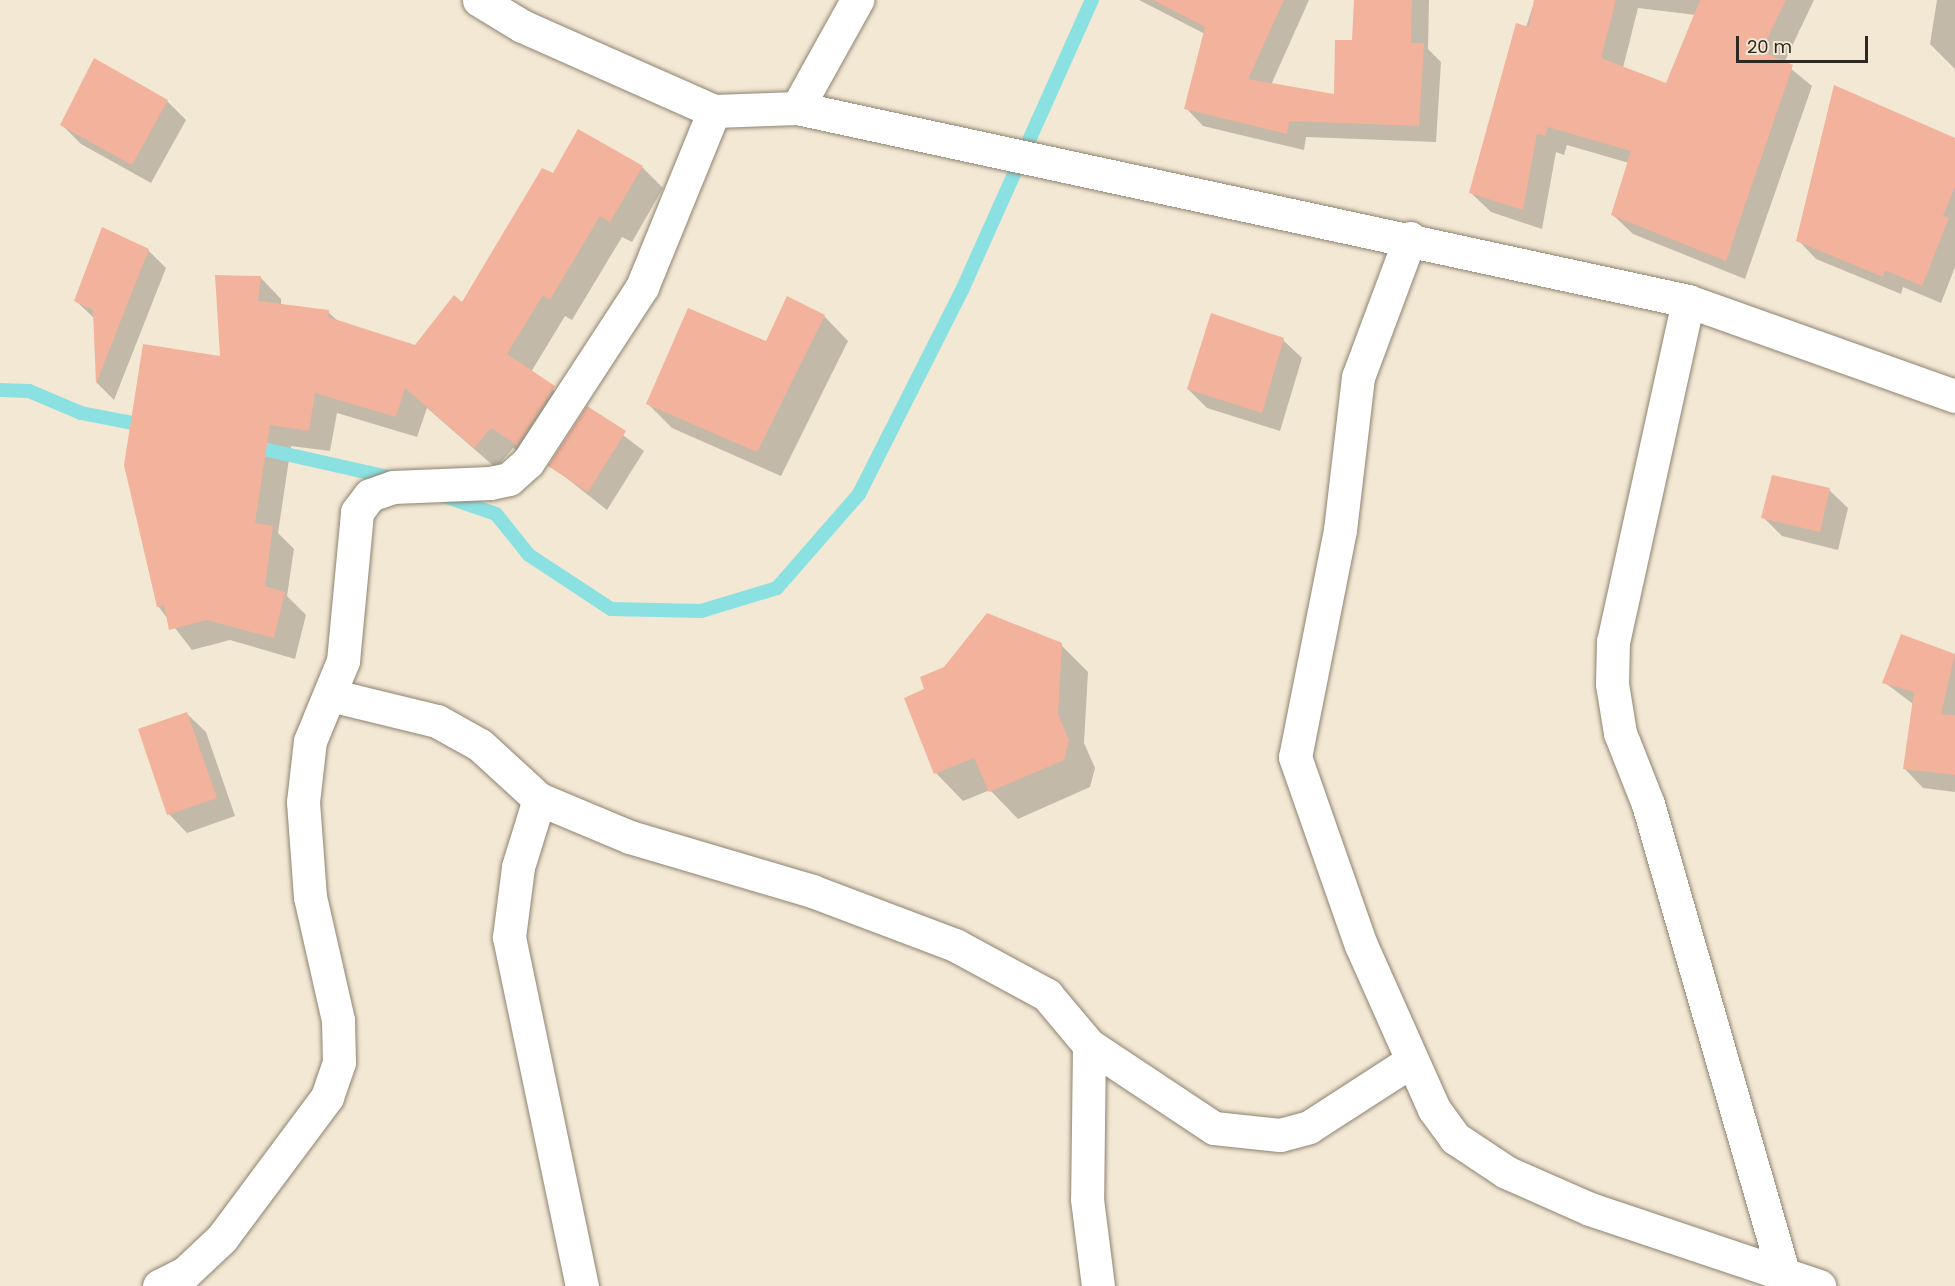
<!DOCTYPE html>
<html>
<head>
<meta charset="utf-8">
<style>
  body { margin:0 }
  #map { position:relative; width:1955px; height:1286px; overflow:hidden; background:#f3e8d4; font-family:Poppins,sans-serif }
  div>[style] { position:absolute }
  [style*='--x'] { left:calc(var(--x)*1px); top:calc(var(--y)*1px); width:calc(var(--w)*1px); rotate:calc(var(--a)*1deg) }
  .shadow>* { inset:0; background:#0003 }
  .stream>* { height:14px; margin:-7px; padding:0 7px; transform-origin:7px; border-radius:7px; background:#8be1e2 }
  .building>* { inset:0; background:#f3b29b }
  .roads { filter:drop-shadow(0 0 2px #8e8371) drop-shadow(0 0 2px #8e8371) }
  .minor>* { height:33px; margin:-16.5px; padding:0 16.5px; transform-origin:16.5px; border-radius:16.5px; background:#fff }
  span { translate:-50% -50%; white-space:nowrap; text-align:center; line-height:1.15; -webkit-text-stroke:4.5px #f3e8d4; paint-order:stroke }
  .scale { position:absolute; left:1736px; top:36px; width:132px; height:27px; box-sizing:border-box; border:3px solid #2d2921; border-top:0; padding-left:8px; font-size:18px; line-height:21px; white-space:nowrap; color:#2d2921; -webkit-text-stroke:4px #f3e8d4; paint-order:stroke }
</style>
</head>
<body>
<div id="map">
  <div class="shadow">
    <i style="clip-path:polygon(1139px 0,1309px 0,1271px 85px,1335px 96px,1354px 42px,1355px 0,1429px 0,1428px 49px,1441px 62px,1436px 142px,1306px 137px,1304px 150px,1203px 126px,1186px 108px,1205px 34px)"></i>
    <i style="clip-path:polygon(evenodd,1535px 0,1814px 0,1784px 63px,1812px 86px,1745px 279px,1633px 234px,1613px 215px,1629px 163px,1567px 145px,1564px 155px,1556px 152px,1542px 229px,1491px 212px,1471px 193px,1535px 0,1638px 8px,1696px 15px,1666px 85px,1623px 68px,1638px 8px)"></i>
    <i style="clip-path:polygon(1937px 0,1955px 0,1955px 69px,1930px 44px)"></i>
    <i style="clip-path:polygon(167px 101px,186px 120px,151px 183px,81px 144px,62px 125px)"></i>
    <i style="clip-path:polygon(1955px 139px,1955px 267px,1941px 303px,1903px 287px,1901px 294px,1816px 259px,1798px 240px)"></i>
    <i style="clip-path:polygon(642px 167px,663px 188px,632px 242px,622px 237px,572px 320px,565px 316px,531px 372px,576px 408px,539px 465px,513px 448px,496px 468px,427px 408px,417px 437px,337px 413px,330px 451px,291px 446px,278px 533px,294px 549px,287px 596px,306px 615px,295px 659px,230px 640px,192px 650px,158px 606px,222px 358px,260px 277px,281px 299px,281px 306px,328px 312px,339px 322px,416px 347px,463px 304px,554px 175px)"></i>
    <i style="clip-path:polygon(148px 250px,166px 268px,114px 400px,97px 383px,95px 319px,75px 300px)"></i>
    <i style="clip-path:polygon(824px 316px,848px 341px,781px 476px,672px 428px,647px 403px)"></i>
    <i style="clip-path:polygon(1283px 340px,1302px 358px,1280px 431px,1207px 408px,1188px 389px)"></i>
    <i style="clip-path:polygon(587px 408px,644px 451px,607px 510px,550px 465px)"></i>
    <i style="clip-path:polygon(1829px 490px,1848px 508px,1838px 550px,1782px 536px,1763px 517px)"></i>
    <i style="clip-path:polygon(1902px 636px,1955px 655px,1955px 792px,1923px 788px,1905px 769px,1913px 704px,1884px 682px)"></i>
    <i style="clip-path:polygon(1061px 645px,1088px 672px,1084px 743px,1095px 768px,1090px 787px,1018px 819px,990px 790px,963px 801px,936px 773px,906px 699px)"></i>
    <i style="clip-path:polygon(187px 714px,206px 732px,235px 816px,187px 833px,169px 814px)"></i>
  </div>
  <div class="stream">
    <i style="--x:0;--y:390;--w:29;--a:2"></i>
    <i style="--x:29;--y:391;--w:56;--a:22.9"></i>
    <i style="--x:81;--y:413;--w:68;--a:11"></i>
    <i style="--x:250;--y:446;--w:151;--a:12.7"></i>
    <i style="--x:441;--y:495;--w:58;--a:19.1"></i>
    <i style="--x:496;--y:514;--w:53;--a:51.2"></i>
    <i style="--x:529;--y:555;--w:98;--a:33.4"></i>
    <i style="--x:611;--y:609;--w:90;--a:1.3"></i>
    <i style="--x:701;--y:611;--w:79;--a:-16.8"></i>
    <i style="--x:777;--y:588;--w:125;--a:-48.9"></i>
    <i style="--x:859;--y:494;--w:231;--a:-63.2"></i>
    <i style="--x:963;--y:288;--w:316;--a:-65.9"></i>
  </div>
  <div class="building">
    <i style="clip-path:polygon(1153px 0,1284px 0,1248px 79px,1334px 94px,1335px 40px,1352px 40px,1354px 0,1412px 0,1411px 43px,1424px 43px,1419px 126px,1289px 121px,1287px 134px,1184px 109px,1205px 27px)"></i>
    <i style="clip-path:polygon(1534px 0,1616px 0,1601px 58px,1666px 83px,1700px 0,1786px 0,1761px 51px,1793px 65px,1726px 261px,1611px 215px,1631px 151px,1548px 127px,1545px 136px,1537px 134px,1523px 210px,1469px 193px,1516px 23px,1529px 27px)"></i>
    <i style="clip-path:polygon(94px 58px,168px 100px,132px 165px,60px 125px)"></i>
    <i style="clip-path:polygon(1834px 85px,1955px 138px,1955px 187px,1943px 216px,1949px 218px,1922px 286px,1885px 270px,1883px 277px,1796px 241px)"></i>
    <i style="clip-path:polygon(578px 129px,643px 166px,610px 222px,600px 216px,550px 300px,543px 295px,507px 354px,555px 386px,517px 445px,491px 428px,474px 448px,405px 388px,396px 417px,315px 393px,309px 431px,270px 425px,255px 523px,273px 526px,265px 586px,285px 592px,274px 638px,207px 620px,169px 630px,164px 605px,157px 607px,124px 465px,143px 344px,220px 356px,215px 275px,261px 276px,258px 301px,329px 310px,328px 317px,415px 345px,454px 295px,462px 302px,542px 168px,553px 173px)"></i>
    <i style="clip-path:polygon(102px 227px,149px 249px,96px 384px,93px 310px,74px 301px)"></i>
    <i style="clip-path:polygon(787px 296px,825px 315px,757px 452px,646px 404px,688px 308px,766px 341px)"></i>
    <i style="clip-path:polygon(1211px 313px,1284px 338px,1262px 413px,1187px 389px)"></i>
    <i style="clip-path:polygon(587px 406px,626px 431px,588px 492px,548px 466px)"></i>
    <i style="clip-path:polygon(1772px 475px,1830px 488px,1820px 532px,1761px 518px)"></i>
    <i style="clip-path:polygon(987px 613px,1062px 643px,1058px 714px,1069px 740px,1064px 760px,989px 792px,974px 758px,934px 774px,904px 698px,924px 689px,920px 677px,944px 667px)"></i>
    <i style="clip-path:polygon(1901px 634px,1955px 654px,1941px 714px,1955px 715px,1955px 775px,1903px 769px,1914px 692px,1882px 683px)"></i>
    <i style="clip-path:polygon(187px 712px,217px 798px,167px 815px,138px 729px)"></i>
  </div>
  <div class="roads">
    <div class="minor">
      <i style="--x:479;--y:0;--w:50;--a:31.2"></i>
      <i style="--x:522;--y:26;--w:210;--a:23.9"></i>
      <i style="--x:714;--y:111;--w:83;--a:-2.1"></i>
      <i style="--x:797;--y:108;--w:912;--a:12.22"></i>
      <i style="--x:1688;--y:301;--w:283;--a:19.6"></i>
      <i style="--x:797;--y:108;--w:124;--a:-60.9"></i>
      <i style="--x:1410;--y:238;--w:148;--a:110.5"></i>
      <i style="--x:1358;--y:377;--w:154;--a:96.7"></i>
      <i style="--x:1340;--y:530;--w:231;--a:101.2"></i>
      <i style="--x:1295;--y:757;--w:199;--a:70.7"></i>
      <i style="--x:1361;--y:945;--w:180;--a:66"></i>
      <i style="--x:1434;--y:1109;--w:36;--a:54"></i>
      <i style="--x:1455;--y:1138;--w:61;--a:33.7"></i>
      <i style="--x:1506;--y:1172;--w:92;--a:23.8"></i>
      <i style="--x:1590;--y:1209;--w:242;--a:18.6"></i>
      <i style="--x:1688;--y:301;--w:348;--a:102.4"></i>
      <i style="--x:1613;--y:641;--w:43;--a:91.3"></i>
      <i style="--x:1612;--y:684;--w:50;--a:80.7"></i>
      <i style="--x:1620;--y:733;--w:76;--a:68.5"></i>
      <i style="--x:1648;--y:804;--w:502;--a:73.91"></i>
      <i style="--x:330;--y:695;--w:110;--a:13.7"></i>
      <i style="--x:437;--y:721;--w:49;--a:29.2"></i>
      <i style="--x:480;--y:745;--w:80;--a:42.5"></i>
      <i style="--x:539;--y:799;--w:99;--a:22.7"></i>
      <i style="--x:630;--y:837;--w:190;--a:16.5"></i>
      <i style="--x:812;--y:891;--w:153;--a:20.7"></i>
      <i style="--x:955;--y:945;--w:105;--a:28.5"></i>
      <i style="--x:1047;--y:995;--w:65;--a:50"></i>
      <i style="--x:1089;--y:1045;--w:150;--a:33.6"></i>
      <i style="--x:1214;--y:1128;--w:66;--a:6.1"></i>
      <i style="--x:1280;--y:1135;--w:30;--a:-15"></i>
      <i style="--x:1309;--y:1127;--w:121;--a:-32.9"></i>
      <i style="--x:539;--y:799;--w:71;--a:107.2"></i>
      <i style="--x:518;--y:867;--w:71;--a:97.3"></i>
      <i style="--x:509;--y:937;--w:357;--a:78.2"></i>
      <i style="--x:1089;--y:1045;--w:154;--a:90.7"></i>
      <i style="--x:1087;--y:1199;--w:88;--a:82.8"></i>
      <i style="--x:159;--y:1286;--w:29;--a:-27"></i>
      <i style="--x:185;--y:1273;--w:51;--a:-43.4"></i>
      <i style="--x:222;--y:1238;--w:176;--a:-53.3"></i>
      <i style="--x:327;--y:1097;--w:37;--a:-71"></i>
      <i style="--x:339;--y:1062;--w:42;--a:-91.4"></i>
      <i style="--x:338;--y:1020;--w:126;--a:-102.8"></i>
      <i style="--x:310;--y:897;--w:95;--a:-94.2"></i>
      <i style="--x:303;--y:802;--w:61;--a:-83.5"></i>
      <i style="--x:310;--y:741;--w:87;--a:-67.6"></i>
      <i style="--x:343;--y:661;--w:150;--a:-84.6"></i>
      <i style="--x:357;--y:512;--w:21;--a:-53"></i>
      <i style="--x:370;--y:495;--w:24;--a:-19"></i>
      <i style="--x:393;--y:487;--w:97;--a:-2.4"></i>
      <i style="--x:490;--y:483;--w:19;--a:-12"></i>
      <i style="--x:509;--y:479;--w:25;--a:-42"></i>
      <i style="--x:528;--y:462;--w:209;--a:-56.9"></i>
      <i style="--x:642;--y:287;--w:190;--a:-67.8"></i>
    </div>
  </div>
  <div class="scale">20 m</div>
</div>
</body>
</html>
